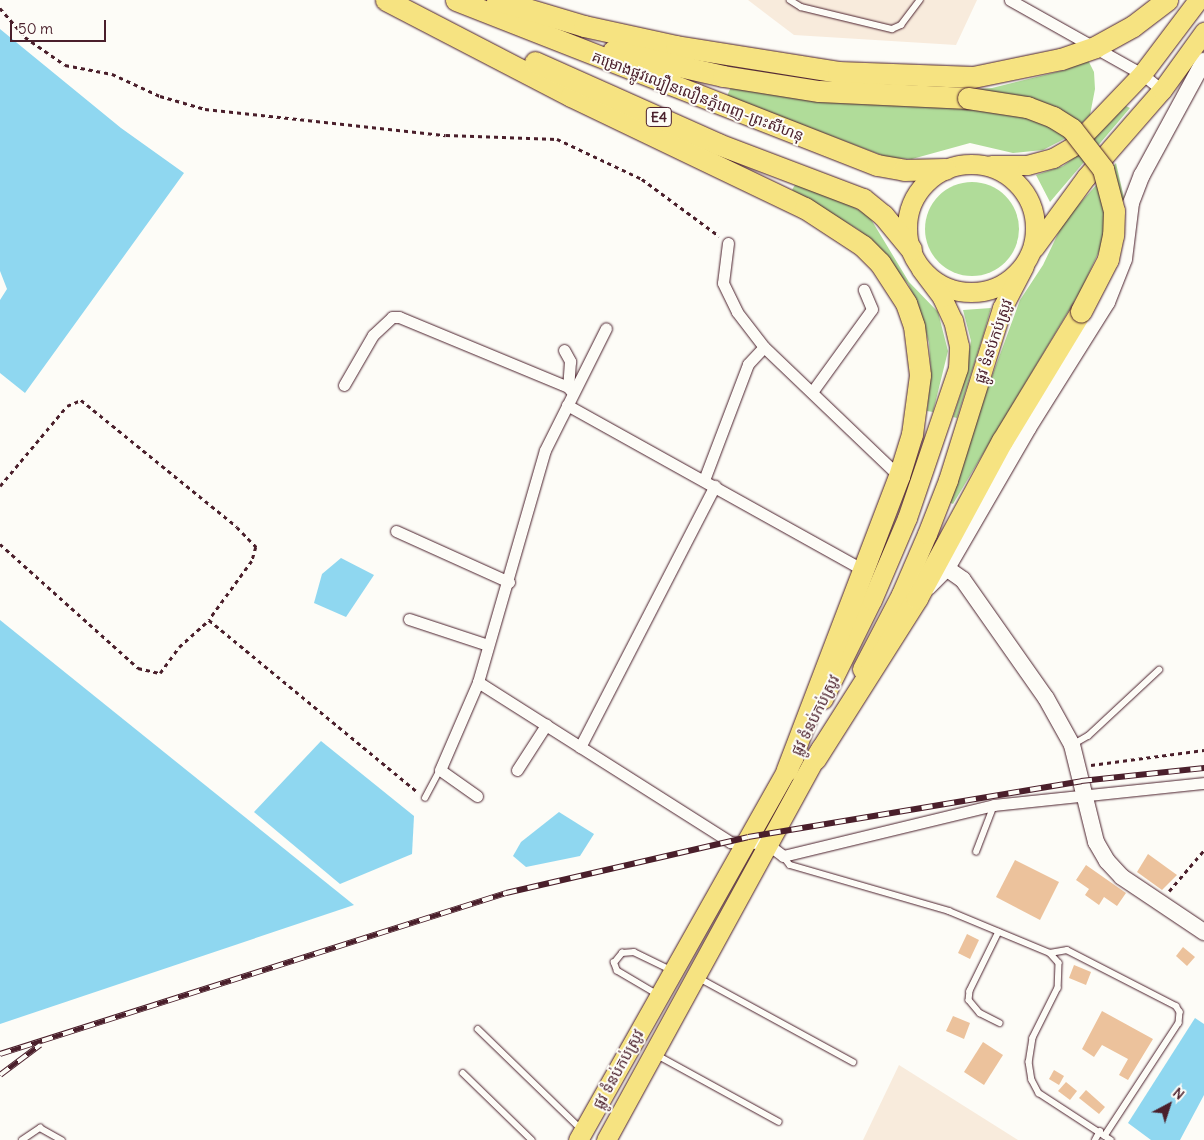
<!DOCTYPE html>
<html>
<head>
<meta charset="utf-8">
<style>
  body { margin:0 }
  #map { position:relative; width:1204px; height:1140px; overflow:hidden; background:#fdfcf7; font-family:Delius,"Noto Sans Khmer",sans-serif }
  div>[style] { position:absolute }
  [style*='--x'] { left:calc(var(--x)*1px); top:calc(var(--y)*1px); width:calc(var(--w)*1px); rotate:calc(var(--a)*1deg) }
  .built>* { inset:0; background:#f8ebdc }
  .green>* { inset:0; background:#b0dc99 }
  .round { border-radius:50% }
  .water>* { inset:0; background:#8fd7f0 }
  .building>* { inset:0; background:#ecc29c }
  .path>* { height:2.5px; margin-top:-1.25px; transform-origin:0; background:repeating-linear-gradient(90deg,#4a1f2b 0 4px,transparent 0 8px) }
  .roads { filter:drop-shadow(0 0 1px #4a1f2b) drop-shadow(0 0 1px #4a1f2b) }
  .lane>* { height:5.5px; margin:-2.75px; padding:0 2.75px; transform-origin:2.75px; border-radius:2.75px; background:#fdfcf7 }
  .street>* { height:11px; margin:-5.5px; padding:0 5.5px; transform-origin:5.5px; border-radius:5.5px; background:#fdfcf7 }
  .secondary>* { height:16px; margin:-8px; padding:0 8px; transform-origin:8px; border-radius:8px; background:#fdfcf7 }
  .primary>* { height:19px; margin:-9.5px; padding:0 9.5px; transform-origin:9.5px; border-radius:9.5px; background:#f6e381 }
  .primary>.ring { margin:-9.5px; padding:0; box-sizing:content-box; background:none; border:19px solid #f6e381; border-radius:50% }
  .highway>* { height:21px; margin:-10.5px; padding:0 10.5px; transform-origin:10.5px; border-radius:10.5px; background:#f6e381 }
  .rail>* { height:5.5px; margin-top:-2.75px; transform-origin:0; background:repeating-linear-gradient(90deg,#fdfcf7 0 11px,#4a1f2b 0 22px); box-sizing:border-box; border-block:1px solid #4a1f2b }
  .bridges { filter:drop-shadow(0 0 1px #4a1f2b) drop-shadow(0 0 1px #4a1f2b) }
  .highway-bridge>* { height:21px; margin:-10.5px; padding:0 10.5px; transform-origin:10.5px; border-radius:10.5px; background:#f6e381 }
  span { translate:-50% -50%; white-space:nowrap; text-align:center; line-height:1.15; -webkit-text-stroke:4px #fdfcf7; paint-order:stroke }
  .shield-label span { padding:1px 4px; background:#fdfcf7; border:1px solid; border-radius:4px; -webkit-text-stroke-width:0 }
  .shield-label { font-size:14px; color:#4a1f2b; font-weight:700 }
  .street-label { font-size:15px; color:#4a1f2b }
  .north { position:absolute; left:1144px; top:1080px; width:50px; height:50px; -webkit-text-stroke:4px #fdfcf7; paint-order:stroke; rotate:40deg; font-size:14px; font-weight:700; line-height:20px; text-align:center; color:#4a1f2b }
  .north::after { content:''; display:block; margin:auto; width:18px; height:22px; background:#4a1f2b; clip-path:polygon(50% 0,100% 100%,50% 72%,0 100%) }
  .scale { position:absolute; left:10px; top:20px; width:96px; height:22px; box-sizing:border-box; border:2px solid #4a1f2b; border-top:0; padding-left:6px; font-size:15px; line-height:18px; white-space:nowrap; color:#4a1f2b; -webkit-text-stroke:4px #fdfcf7; paint-order:stroke }
</style>
</head>
<body>
<div id="map">
  <div class="built">
    <i style="clip-path:polygon(748px 0,977px 0,956px 45px,794px 35px)"></i>
    <i style="clip-path:polygon(899px 1065px,1018px 1140px,863px 1140px)"></i>
  </div>
  <div class="green">
    <i style="clip-path:polygon(1088px 60px,1094px 72px,1095px 89px,1090px 115px,1066px 138px,1043px 150px,1013px 153px,970px 143px,912px 159px,889px 158px,727px 96px,731px 87px,817px 98px,992px 88px,1065px 70px)"></i>
    <i style="clip-path:polygon(1126px 106px,1130px 108px,1050px 202px,1036px 175px,1063px 166px,1079px 154px)"></i>
    <i style="clip-path:polygon(1116px 163px,1124px 198px,1081px 290px,953px 504px,946px 501px,1020px 300px,1043px 265px,1064px 221px)"></i>
    <i class="round" style="left:925px;top:182px;width:94px;height:94px"></i>
    <i style="clip-path:polygon(796px 183px,847px 203px,869px 216px,909px 282px,938px 312px,948px 351px,933px 412px,927px 411px,931px 373px,929px 343px,918px 304px,908px 284px,859px 230px,792px 190px)"></i>
    <i style="clip-path:polygon(991px 308px,983px 336px,957px 418px,953px 417px,962px 390px,971px 341px,963px 310px)"></i>
  </div>
  <div class="water">
    <i style="clip-path:polygon(0 29px,121px 128px,184px 173px,25px 393px,0 373px,0 300px,7px 289px,0 271px)"></i>
    <i style="clip-path:polygon(341px 558px,374px 575px,346px 617px,314px 603px,322px 574px)"></i>
    <i style="clip-path:polygon(0 620px,354px 905px,0 1024px)"></i>
    <i style="clip-path:polygon(321px 741px,414px 816px,412px 854px,340px 884px,254px 812px)"></i>
    <i style="clip-path:polygon(559px 812px,594px 834px,580px 856px,526px 867px,513px 856px,521px 842px)"></i>
    <i style="clip-path:polygon(1195px 1018px,1204px 1024px,1204px 1095px,1180px 1140px,1151px 1140px,1128px 1123px)"></i>
  </div>
  <div class="building">
    <i style="clip-path:polygon(1148px 854px,1177px 875px,1162px 890px,1137px 872px)"></i>
    <i style="clip-path:polygon(1015px 860px,1059px 882px,1040px 920px,996px 897px)"></i>
    <i style="clip-path:polygon(1086px 865px,1126px 893px,1117px 906px,1104px 897px,1099px 905px,1085px 895px,1089px 889px,1076px 880px)"></i>
    <i style="clip-path:polygon(967px 934px,979px 940px,970px 959px,958px 953px)"></i>
    <i style="clip-path:polygon(1183px 947px,1195px 957px,1187px 966px,1176px 956px)"></i>
    <i style="clip-path:polygon(1074px 965px,1091px 972px,1086px 985px,1069px 978px)"></i>
    <i style="clip-path:polygon(1102px 1011px,1153px 1039px,1128px 1080px,1119px 1075px,1128px 1059px,1102px 1045px,1094px 1057px,1082px 1049px)"></i>
    <i style="clip-path:polygon(953px 1016px,970px 1023px,964px 1039px,946px 1031px)"></i>
    <i style="clip-path:polygon(983px 1042px,1003px 1055px,984px 1085px,964px 1072px)"></i>
    <i style="clip-path:polygon(1054px 1070px,1064px 1076px,1059px 1085px,1049px 1079px)"></i>
    <i style="clip-path:polygon(1066px 1082px,1077px 1091px,1070px 1100px,1058px 1091px)"></i>
    <i style="clip-path:polygon(1086px 1090px,1105px 1107px,1099px 1114px,1079px 1098px)"></i>
  </div>
  <div class="path">
    <i style="--x:0;--y:8;--w:38;--a:49"></i>
    <i style="--x:25;--y:37;--w:49;--a:35"></i>
    <i style="--x:65;--y:65;--w:48;--a:10.8"></i>
    <i style="--x:112;--y:74;--w:53;--a:24.6"></i>
    <i style="--x:160;--y:96;--w:47;--a:16.1"></i>
    <i style="--x:205;--y:109;--w:242;--a:6.2"></i>
    <i style="--x:446;--y:135;--w:111;--a:2.1"></i>
    <i style="--x:557;--y:139;--w:94;--a:25.2"></i>
    <i style="--x:642;--y:179;--w:96;--a:36.5"></i>
    <i style="--x:0;--y:486;--w:104;--a:-50.1"></i>
    <i style="--x:67;--y:406;--w:15;--a:-23"></i>
    <i style="--x:81;--y:400;--w:201;--a:39.1"></i>
    <i style="--x:237;--y:527;--w:28;--a:46"></i>
    <i style="--x:256;--y:547;--w:15;--a:106"></i>
    <i style="--x:252;--y:561;--w:73;--a:126.1"></i>
    <i style="--x:209;--y:620;--w:271;--a:39.5"></i>
    <i style="--x:0;--y:544;--w:186;--a:41.9"></i>
    <i style="--x:138;--y:668;--w:23;--a:13"></i>
    <i style="--x:160;--y:673;--w:32;--a:-54"></i>
    <i style="--x:179;--y:647;--w:40;--a:-42"></i>
    <i style="--x:1091;--y:765;--w:114;--a:-7.6"></i>
    <i style="--x:1169;--y:891;--w:54;--a:-49.5"></i>
  </div>
  <div class="roads">
    <div class="lane">
      <i style="--x:790;--y:0;--w:13;--a:32"></i>
      <i style="--x:801;--y:7;--w:94;--a:13.6"></i>
      <i style="--x:892;--y:29;--w:10;--a:-24"></i>
      <i style="--x:901;--y:25;--w:31;--a:-53"></i>
      <i style="--x:1074;--y:744;--w:16;--a:-30"></i>
      <i style="--x:1088;--y:736;--w:97;--a:-42.9"></i>
      <i style="--x:425;--y:798;--w:32;--a:-62"></i>
      <i style="--x:976;--y:852;--w:50;--a:-69"></i>
      <i style="--x:783;--y:856;--w:11;--a:52"></i>
      <i style="--x:790;--y:865;--w:166;--a:16.1"></i>
      <i style="--x:949;--y:911;--w:109;--a:22.6"></i>
      <i style="--x:1050;--y:953;--w:13;--a:48"></i>
      <i style="--x:1059;--y:963;--w:25;--a:92"></i>
      <i style="--x:1058;--y:988;--w:56;--a:116.6"></i>
      <i style="--x:1033;--y:1038;--w:24;--a:99"></i>
      <i style="--x:1029;--y:1062;--w:18;--a:81"></i>
      <i style="--x:1032;--y:1080;--w:15;--a:62"></i>
      <i style="--x:1039;--y:1093;--w:86;--a:33.1"></i>
      <i style="--x:999;--y:932;--w:66;--a:116.2"></i>
      <i style="--x:970;--y:991;--w:9;--a:96"></i>
      <i style="--x:969;--y:1000;--w:17;--a:50"></i>
      <i style="--x:980;--y:1013;--w:22;--a:27"></i>
      <i style="--x:1050;--y:953;--w:17;--a:-10"></i>
      <i style="--x:1067;--y:950;--w:123;--a:27.2"></i>
      <i style="--x:1176;--y:1006;--w:7;--a:56"></i>
      <i style="--x:1180;--y:1012;--w:11;--a:95"></i>
      <i style="--x:1179;--y:1023;--w:135;--a:123.2"></i>
      <i style="--x:697;--y:977;--w:178;--a:28.6"></i>
      <i style="--x:656;--y:994;--w:45;--a:-149.5"></i>
      <i style="--x:617;--y:971;--w:9;--a:-111"></i>
      <i style="--x:614;--y:963;--w:13;--a:-51"></i>
      <i style="--x:622;--y:953;--w:12;--a:-5"></i>
      <i style="--x:634;--y:952;--w:41;--a:25.9"></i>
      <i style="--x:478;--y:1029;--w:142;--a:44.1"></i>
      <i style="--x:655;--y:1054;--w:141;--a:28.7"></i>
      <i style="--x:463;--y:1073;--w:96;--a:44.2"></i>
      <i style="--x:22;--y:1140;--w:22;--a:-34"></i>
      <i style="--x:40;--y:1128;--w:25;--a:29"></i>
      <i style="--x:1095;--y:1140;--w:10;--a:-61"></i>
    </div>
    <div class="street">
      <i style="--x:1010;--y:0;--w:151;--a:29.3"></i>
      <i style="--x:1142;--y:74;--w:26;--a:39"></i>
      <i style="--x:728;--y:243;--w:40;--a:97.1"></i>
      <i style="--x:723;--y:283;--w:32;--a:64"></i>
      <i style="--x:737;--y:312;--w:44;--a:52.4"></i>
      <i style="--x:764;--y:347;--w:187;--a:43.7"></i>
      <i style="--x:564;--y:350;--w:13;--a:61"></i>
      <i style="--x:570;--y:361;--w:26;--a:94"></i>
      <i style="--x:344;--y:385;--w:58;--a:-59.9"></i>
      <i style="--x:373;--y:335;--w:26;--a:-43"></i>
      <i style="--x:392;--y:317;--w:7;--a:0"></i>
      <i style="--x:399;--y:317;--w:183;--a:22.5"></i>
      <i style="--x:568;--y:387;--w:6;--a:51"></i>
      <i style="--x:812;--y:392;--w:102;--a:-54.1"></i>
      <i style="--x:872;--y:309;--w:21;--a:-113"></i>
      <i style="--x:567;--y:405;--w:339;--a:29.1"></i>
      <i style="--x:704;--y:480;--w:124;--a:-69.2"></i>
      <i style="--x:748;--y:364;--w:23;--a:-47"></i>
      <i style="--x:396;--y:531;--w:124;--a:24.3"></i>
      <i style="--x:409;--y:619;--w:83;--a:18.2"></i>
      <i style="--x:478;--y:682;--w:299;--a:32.4"></i>
      <i style="--x:730;--y:842;--w:36;--a:2"></i>
      <i style="--x:766;--y:843;--w:21;--a:37"></i>
      <i style="--x:783;--y:856;--w:217;--a:-13.6"></i>
      <i style="--x:994;--y:805;--w:211;--a:-6"></i>
      <i style="--x:580;--y:747;--w:294;--a:-62.7"></i>
      <i style="--x:517;--y:770;--w:54;--a:-57.2"></i>
      <i style="--x:477;--y:796;--w:45;--a:-144.9"></i>
      <i style="--x:440;--y:770;--w:96;--a:-66.6"></i>
      <i style="--x:478;--y:682;--w:241;--a:-73.9"></i>
      <i style="--x:545;--y:450;--w:136;--a:-63.4"></i>
    </div>
    <div class="secondary">
      <i style="--x:939;--y:563;--w:29;--a:35"></i>
      <i style="--x:963;--y:580;--w:144;--a:54.9"></i>
      <i style="--x:1046;--y:698;--w:54;--a:61"></i>
      <i style="--x:1072;--y:745;--w:100;--a:76.1"></i>
      <i style="--x:1096;--y:842;--w:22;--a:60"></i>
      <i style="--x:1107;--y:861;--w:22;--a:47"></i>
      <i style="--x:1122;--y:877;--w:99;--a:33.9"></i>
      <i style="--x:928;--y:587;--w:27;--a:-45"></i>
      <i style="--x:947;--y:568;--w:162;--a:-59.9"></i>
      <i style="--x:1028;--y:428;--w:149;--a:-57.9"></i>
      <i style="--x:1107;--y:302;--w:46;--a:-68.4"></i>
      <i style="--x:1124;--y:259;--w:56;--a:-82.9"></i>
      <i style="--x:1131;--y:203;--w:30;--a:-69"></i>
      <i style="--x:1142;--y:175;--w:130;--a:-61.5"></i>
    </div>
    <div class="primary">
      <i class="ring" style="left:907px;top:164px;width:109px;height:109px"></i>
      <i style="--x:991;--y:165;--w:36;--a:0"></i>
      <i style="--x:1027;--y:165;--w:27;--a:-15"></i>
      <i style="--x:1053;--y:158;--w:22;--a:-30"></i>
      <i style="--x:1072;--y:147;--w:101;--a:-46.2"></i>
      <i style="--x:1142;--y:74;--w:93;--a:-52.9"></i>
      <i style="--x:1034;--y:248;--w:88;--a:-53.8"></i>
      <i style="--x:1086;--y:177;--w:116;--a:-48.9"></i>
      <i style="--x:1162;--y:90;--w:72;--a:-54.1"></i>
      <i style="--x:862;--y:669;--w:85;--a:-62.5"></i>
      <i style="--x:901;--y:594;--w:65;--a:-66.6"></i>
      <i style="--x:927;--y:534;--w:58;--a:-68.7"></i>
      <i style="--x:948;--y:480;--w:180;--a:-72.6"></i>
      <i style="--x:1002;--y:308;--w:47;--a:-62.4"></i>
      <i style="--x:823;--y:699;--w:110;--a:-63.7"></i>
      <i style="--x:872;--y:600;--w:89;--a:-66.9"></i>
      <i style="--x:907;--y:518;--w:158;--a:-71.2"></i>
      <i style="--x:958;--y:368;--w:22;--a:-87"></i>
      <i style="--x:959;--y:346;--w:26;--a:-103"></i>
      <i style="--x:953;--y:321;--w:26;--a:-115"></i>
      <i style="--x:942;--y:297;--w:36;--a:-127"></i>
      <i style="--x:578;--y:1140;--w:440;--a:-60.6"></i>
      <i style="--x:606;--y:1140;--w:448;--a:-61.3"></i>
    </div>
    <div class="highway">
      <i style="--x:386;--y:0;--w:208;--a:27.4"></i>
      <i style="--x:571;--y:96;--w:259;--a:25.6"></i>
      <i style="--x:805;--y:208;--w:69;--a:33.2"></i>
      <i style="--x:863;--y:246;--w:24;--a:45"></i>
      <i style="--x:880;--y:263;--w:48;--a:57"></i>
      <i style="--x:906;--y:303;--w:24;--a:71"></i>
      <i style="--x:914;--y:326;--w:49;--a:83"></i>
      <i style="--x:920;--y:375;--w:60;--a:97.7"></i>
      <i style="--x:912;--y:434;--w:44;--a:107.2"></i>
      <i style="--x:899;--y:476;--w:315;--a:110.9"></i>
      <i style="--x:456;--y:0;--w:452;--a:21.4"></i>
      <i style="--x:877;--y:165;--w:27;--a:10"></i>
      <i style="--x:904;--y:170;--w:41;--a:-1.4"></i>
      <i style="--x:497;--y:0;--w:91;--a:16.6"></i>
      <i style="--x:584;--y:26;--w:94;--a:12.3"></i>
      <i style="--x:676;--y:46;--w:164;--a:9.1"></i>
      <i style="--x:838;--y:72;--w:135;--a:2.1"></i>
      <i style="--x:973;--y:77;--w:90;--a:-11.6"></i>
      <i style="--x:1061;--y:59;--w:36;--a:-19"></i>
      <i style="--x:1095;--y:47;--w:43;--a:-28.9"></i>
      <i style="--x:1133;--y:26;--w:43;--a:-37.4"></i>
      <i style="--x:613;--y:51;--w:113;--a:12.8"></i>
      <i style="--x:723;--y:76;--w:97;--a:8.9"></i>
      <i style="--x:819;--y:91;--w:149;--a:2.7"></i>
      <i style="--x:535;--y:62;--w:201;--a:24.1"></i>
      <i style="--x:718;--y:144;--w:155;--a:20.8"></i>
      <i style="--x:863;--y:199;--w:26;--a:39"></i>
      <i style="--x:883;--y:215;--w:44;--a:50.5"></i>
      <i style="--x:815;--y:759;--w:191;--a:-57.6"></i>
      <i style="--x:917;--y:598;--w:179;--a:-61.6"></i>
      <i style="--x:1002;--y:441;--w:152;--a:-58.7"></i>
    </div>
  </div>
  <div class="rail">
    <i style="--x:0;--y:1054;--w:531;--a:-17.65"></i>
    <i style="--x:506;--y:893;--w:248;--a:-13"></i>
    <i style="--x:748;--y:837;--w:338;--a:-9.5"></i>
    <i style="--x:1081;--y:781;--w:124;--a:-6"></i>
    <i style="--x:0;--y:1075;--w:50;--a:-36.9"></i>
  </div>
  <div class="bridges">
    <div class="highway-bridge">
      <i style="--x:968;--y:98;--w:60;--a:8.7"></i>
      <i style="--x:1027;--y:107;--w:28;--a:21"></i>
      <i style="--x:1053;--y:117;--w:22;--a:32"></i>
      <i style="--x:1072;--y:129;--w:51;--a:52.2"></i>
      <i style="--x:1103;--y:169;--w:43;--a:75.3"></i>
      <i style="--x:1114;--y:211;--w:24;--a:92"></i>
      <i style="--x:1113;--y:235;--w:25;--a:102"></i>
      <i style="--x:1108;--y:259;--w:59;--a:117.4"></i>
    </div>
  </div>
  <div class="shield-label">
    <span style="left:659px;top:117px">E4</span>
  </div>
  <div class="street-label">
    <span style="left:698px;top:96px;rotate:21deg">គម្រោងផ្លូវល្បឿនលឿនភ្នំពេញ-ព្រះសីហនុ</span>
    <span style="left:993px;top:341px;rotate:-71deg">ផ្លូវ ទំនប់កប់ស្រូវ</span>
    <span style="left:815px;top:715px;rotate:-63deg">ផ្លូវ ទំនប់កប់ស្រូវ</span>
    <span style="left:618px;top:1069px;rotate:-61deg">ផ្លូវ ទំនប់កប់ស្រូវ</span>
  </div>
  <div class="north">N</div>
  <div class="scale">50 m</div>
</div>
</body>
</html>
